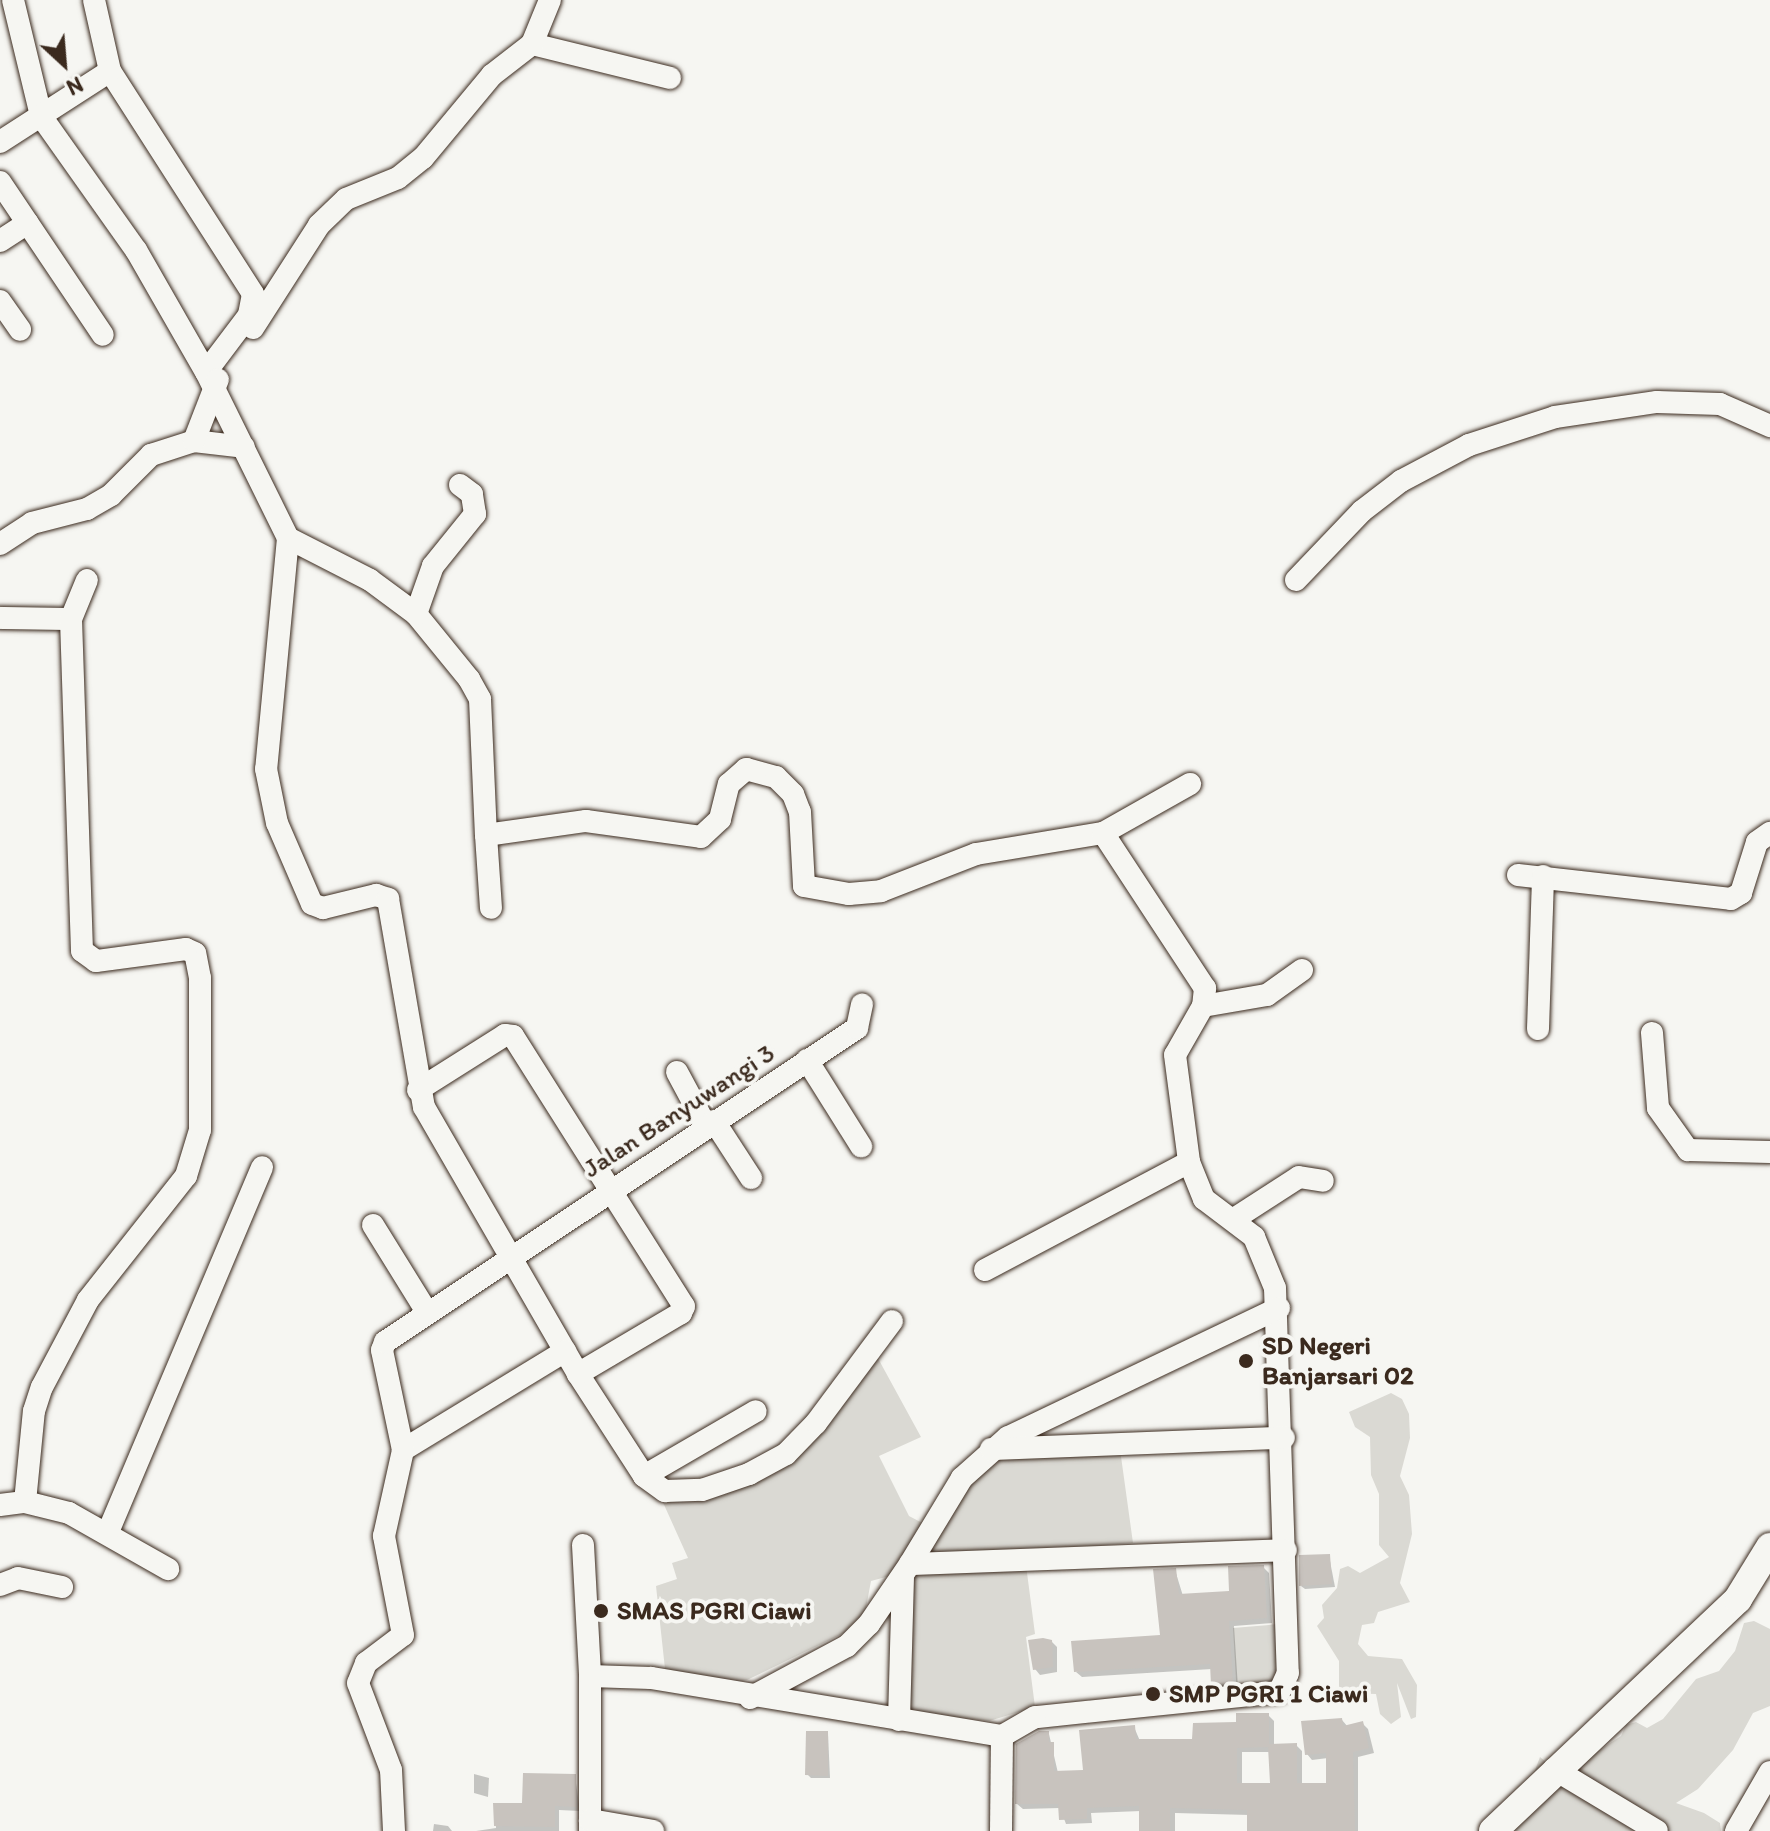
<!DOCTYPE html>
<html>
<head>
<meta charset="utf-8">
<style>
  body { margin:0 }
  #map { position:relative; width:1770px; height:1831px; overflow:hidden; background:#f6f6f2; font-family:Itim,sans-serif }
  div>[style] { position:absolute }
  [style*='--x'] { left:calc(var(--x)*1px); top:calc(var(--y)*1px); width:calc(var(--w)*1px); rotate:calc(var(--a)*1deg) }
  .green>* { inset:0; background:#dad9d3 }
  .shadow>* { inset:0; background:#0003 }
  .building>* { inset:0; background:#c8c3be }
  .roads { filter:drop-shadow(0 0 2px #3b2a1e) drop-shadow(0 0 2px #3b2a1e) }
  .minor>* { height:22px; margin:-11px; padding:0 11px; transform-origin:11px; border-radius:11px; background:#f6f6f2 }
  .major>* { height:28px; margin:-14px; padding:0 14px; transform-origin:14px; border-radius:14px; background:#f6f6f2 }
  .dots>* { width:22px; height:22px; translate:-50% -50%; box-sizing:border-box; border:4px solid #f6f6f2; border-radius:50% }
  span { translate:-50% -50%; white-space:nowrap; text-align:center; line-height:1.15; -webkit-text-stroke:8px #f6f6f2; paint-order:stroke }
  .street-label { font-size:26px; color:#3b2a1e }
  .poi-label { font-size:26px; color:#3b2a1e; font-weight:700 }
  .left { translate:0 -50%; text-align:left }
  .north { position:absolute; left:24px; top:24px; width:80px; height:80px; -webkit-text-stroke:6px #f6f6f2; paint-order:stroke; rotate:154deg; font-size:22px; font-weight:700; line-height:32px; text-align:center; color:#3b2a1e }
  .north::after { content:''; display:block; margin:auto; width:28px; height:36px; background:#3b2a1e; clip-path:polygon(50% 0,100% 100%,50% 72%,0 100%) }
</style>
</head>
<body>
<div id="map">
  <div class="green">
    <i style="clip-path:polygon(874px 1351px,921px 1437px,879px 1456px,909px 1516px,930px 1527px,965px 1464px,1119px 1442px,1133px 1543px,1002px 1553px,1026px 1565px,1035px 1634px,1026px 1637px,1035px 1707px,989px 1721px,909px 1713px,897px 1574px,871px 1581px,865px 1613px,850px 1630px,747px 1680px,714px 1687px,674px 1678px,665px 1669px,656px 1586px,677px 1579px,672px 1563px,688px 1558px,661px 1498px,761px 1475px)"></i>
    <i style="clip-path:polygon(1391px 1393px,1402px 1399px,1409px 1414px,1410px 1438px,1400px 1476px,1409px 1495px,1412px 1534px,1400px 1583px,1410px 1602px,1378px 1612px,1374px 1623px,1362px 1625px,1358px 1644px,1368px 1656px,1402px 1659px,1417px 1685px,1416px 1717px,1411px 1719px,1397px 1683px,1401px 1717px,1391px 1724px,1380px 1714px,1376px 1694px,1339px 1693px,1339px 1661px,1317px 1626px,1324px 1618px,1322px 1605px,1337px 1588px,1340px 1569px,1348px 1566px,1360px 1573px,1389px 1557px,1379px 1545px,1379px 1494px,1371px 1475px,1370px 1437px,1355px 1427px,1349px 1412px)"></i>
    <i style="clip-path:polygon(1754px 1621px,1770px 1629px,1770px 1706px,1753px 1713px,1733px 1750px,1698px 1789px,1676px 1803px,1704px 1813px,1720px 1823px,1721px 1831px,1512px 1831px,1540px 1757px,1554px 1769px,1592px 1755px,1621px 1736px,1626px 1725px,1636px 1722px,1647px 1728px,1663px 1719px,1696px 1679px,1719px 1671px,1735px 1651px,1744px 1623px)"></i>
    <i style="clip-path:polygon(1280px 1624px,1279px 1688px,1237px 1697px,1233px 1628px)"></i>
  </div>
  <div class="shadow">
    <i style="clip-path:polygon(1329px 1556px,1335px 1587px,1305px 1589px,1301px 1586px)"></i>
    <i style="clip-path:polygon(1263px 1567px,1269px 1573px,1272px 1623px,1234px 1626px,1238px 1688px,1219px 1690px,1212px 1669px,1082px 1677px,1076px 1672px,1162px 1637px,1175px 1570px,1183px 1596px,1231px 1593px)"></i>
    <i style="clip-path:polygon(1052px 1642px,1057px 1647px,1057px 1672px,1040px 1675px,1035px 1669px)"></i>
    <i style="clip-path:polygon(evenodd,1268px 1715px,1274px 1721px,1274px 1746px,1296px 1745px,1302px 1751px,1302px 1785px,1328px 1785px,1328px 1758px,1312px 1760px,1307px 1754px,1342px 1720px,1348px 1727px,1363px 1724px,1368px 1729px,1374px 1753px,1358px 1757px,1358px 1831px,1249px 1831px,1249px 1815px,1175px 1813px,1175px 1831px,1141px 1831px,1141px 1811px,1091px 1813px,1092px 1823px,1066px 1824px,1060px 1808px,1023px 1809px,1017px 1804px,1049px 1734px,1058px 1773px,1085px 1772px,1134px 1727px,1140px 1741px,1194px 1741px,1268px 1715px,1242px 1752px,1270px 1752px,1272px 1785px,1242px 1785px,1242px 1752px)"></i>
    <i style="clip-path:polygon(828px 1733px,830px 1778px,811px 1778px,807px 1774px)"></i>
    <i style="clip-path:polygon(474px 1774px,489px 1778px,488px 1797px,474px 1793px)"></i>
    <i style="clip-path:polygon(575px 1776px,580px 1811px,559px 1810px,559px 1831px,476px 1831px,496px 1828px,495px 1805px,524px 1805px)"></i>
    <i style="clip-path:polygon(434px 1824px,448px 1826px,452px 1831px,433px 1831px)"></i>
  </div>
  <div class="building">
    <i style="clip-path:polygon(1330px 1554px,1332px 1584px,1299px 1586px,1299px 1555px)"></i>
    <i style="clip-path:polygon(1264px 1565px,1267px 1618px,1229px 1621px,1233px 1683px,1211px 1685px,1210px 1664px,1074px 1672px,1071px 1641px,1160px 1635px,1153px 1569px,1176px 1568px,1179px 1594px,1229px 1591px,1228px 1566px)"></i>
    <i style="clip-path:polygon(1043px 1638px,1052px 1640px,1053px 1667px,1033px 1670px,1028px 1640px)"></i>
    <i style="clip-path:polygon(evenodd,1236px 1713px,1269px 1713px,1269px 1744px,1297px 1743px,1297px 1783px,1326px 1783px,1326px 1753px,1305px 1755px,1301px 1721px,1342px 1718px,1343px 1726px,1363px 1721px,1369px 1748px,1353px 1752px,1355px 1831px,1247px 1831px,1247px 1810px,1170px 1808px,1170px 1831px,1139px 1831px,1139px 1806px,1087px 1808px,1087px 1819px,1059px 1820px,1058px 1804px,1015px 1804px,1016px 1744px,1039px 1731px,1049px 1731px,1049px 1742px,1054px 1742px,1054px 1771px,1083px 1770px,1079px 1730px,1135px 1725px,1136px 1739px,1192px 1739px,1193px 1723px,1236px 1722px,1236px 1713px,1268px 1747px,1270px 1783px,1237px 1783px,1237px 1748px,1268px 1747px)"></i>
    <i style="clip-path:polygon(806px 1731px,828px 1731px,828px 1776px,805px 1775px)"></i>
    <i style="clip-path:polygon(523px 1773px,576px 1774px,576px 1807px,555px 1806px,555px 1827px,494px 1826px,493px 1803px,522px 1803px)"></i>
  </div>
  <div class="roads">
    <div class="minor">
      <i style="--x:13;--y:0;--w:119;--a:76.4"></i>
      <i style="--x:41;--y:116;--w:164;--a:54.7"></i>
      <i style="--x:136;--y:250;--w:141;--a:60.2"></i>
      <i style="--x:94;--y:0;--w:73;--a:77.3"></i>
      <i style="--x:110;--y:71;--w:265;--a:57.3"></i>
      <i style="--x:253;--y:294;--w:21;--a:101"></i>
      <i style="--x:249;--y:315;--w:71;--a:127"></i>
      <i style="--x:206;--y:372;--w:185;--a:63.7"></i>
      <i style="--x:288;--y:538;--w:232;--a:95.4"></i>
      <i style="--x:266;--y:769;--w:55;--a:78.5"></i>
      <i style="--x:277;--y:823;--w:88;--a:66.6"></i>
      <i style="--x:312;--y:904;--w:12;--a:20"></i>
      <i style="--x:323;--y:908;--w:55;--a:-13.8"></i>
      <i style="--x:376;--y:895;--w:13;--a:18"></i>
      <i style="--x:388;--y:899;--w:211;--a:80.2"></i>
      <i style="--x:424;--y:1107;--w:308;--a:60"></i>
      <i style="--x:578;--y:1374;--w:121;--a:57.1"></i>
      <i style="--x:644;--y:1476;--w:26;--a:36"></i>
      <i style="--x:665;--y:1491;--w:37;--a:-2"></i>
      <i style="--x:702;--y:1490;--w:50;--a:-18.8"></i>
      <i style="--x:749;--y:1474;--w:42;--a:-28.4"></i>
      <i style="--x:786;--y:1454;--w:43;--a:-45.9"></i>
      <i style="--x:816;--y:1423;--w:127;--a:-53.3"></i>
      <i style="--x:532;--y:44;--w:142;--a:13.8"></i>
      <i style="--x:0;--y:142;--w:131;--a:-32.8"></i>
      <i style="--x:0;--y:182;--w:184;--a:56.1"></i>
      <i style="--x:0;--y:241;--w:33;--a:-33"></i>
      <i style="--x:0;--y:301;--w:35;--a:55"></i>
      <i style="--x:253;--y:328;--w:122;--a:-57.3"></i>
      <i style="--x:319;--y:225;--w:37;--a:-44"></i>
      <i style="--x:346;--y:199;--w:56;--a:-22"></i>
      <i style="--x:398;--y:178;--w:32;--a:-39"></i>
      <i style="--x:423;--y:158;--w:108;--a:-50.3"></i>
      <i style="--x:492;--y:75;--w:51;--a:-37.8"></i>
      <i style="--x:532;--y:44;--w:48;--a:-67.8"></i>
      <i style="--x:194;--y:441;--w:50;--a:6.8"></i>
      <i style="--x:288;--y:538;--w:92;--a:27.1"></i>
      <i style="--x:370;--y:580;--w:57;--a:36.5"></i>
      <i style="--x:416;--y:614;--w:84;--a:50.8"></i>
      <i style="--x:469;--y:679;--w:23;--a:61"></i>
      <i style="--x:480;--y:699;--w:136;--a:87.5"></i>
      <i style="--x:486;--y:835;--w:101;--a:-8"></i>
      <i style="--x:586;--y:821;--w:116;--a:7.9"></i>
      <i style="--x:701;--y:837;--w:26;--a:-43"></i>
      <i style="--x:720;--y:819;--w:36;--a:-76"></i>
      <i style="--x:729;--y:784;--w:23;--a:-41"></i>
      <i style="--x:746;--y:769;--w:31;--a:15"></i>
      <i style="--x:776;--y:777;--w:24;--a:45"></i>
      <i style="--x:793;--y:794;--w:19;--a:69"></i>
      <i style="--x:800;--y:812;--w:74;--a:86.9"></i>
      <i style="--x:804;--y:886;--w:46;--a:10.1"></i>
      <i style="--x:849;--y:894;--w:32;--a:-5"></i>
      <i style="--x:881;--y:891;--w:102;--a:-21.3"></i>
      <i style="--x:976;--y:854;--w:129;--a:-9.4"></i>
      <i style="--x:1103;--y:833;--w:186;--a:56.7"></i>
      <i style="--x:1205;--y:988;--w:18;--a:96"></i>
      <i style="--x:1203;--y:1006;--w:56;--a:119.7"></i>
      <i style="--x:1175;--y:1055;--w:108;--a:82.5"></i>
      <i style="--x:1189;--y:1162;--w:40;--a:68"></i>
      <i style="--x:1204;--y:1199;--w:63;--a:37.2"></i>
      <i style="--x:1254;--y:1237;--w:55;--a:67.6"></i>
      <i style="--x:1275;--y:1288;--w:385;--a:88.1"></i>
      <i style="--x:1288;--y:1673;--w:21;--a:115"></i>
      <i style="--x:1279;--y:1692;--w:245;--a:174.1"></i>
      <i style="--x:1035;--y:1717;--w:38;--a:150"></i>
      <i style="--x:1002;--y:1736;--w:356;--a:-170.6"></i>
      <i style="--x:651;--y:1678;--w:61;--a:-178.1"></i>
      <i style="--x:590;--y:1676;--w:155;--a:90"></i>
      <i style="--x:0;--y:544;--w:38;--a:-33"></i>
      <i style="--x:32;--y:523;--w:57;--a:-14.3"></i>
      <i style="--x:87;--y:509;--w:28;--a:-30"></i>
      <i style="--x:111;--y:495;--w:57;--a:-45"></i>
      <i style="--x:151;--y:455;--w:45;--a:-18"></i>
      <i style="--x:194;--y:441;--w:66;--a:-68.8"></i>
      <i style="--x:1296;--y:580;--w:95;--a:-46.3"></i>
      <i style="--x:1362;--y:511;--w:49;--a:-37.6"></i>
      <i style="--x:1401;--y:481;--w:77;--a:-27.9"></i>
      <i style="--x:1469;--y:445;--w:90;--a:-18"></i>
      <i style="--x:1555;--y:417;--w:103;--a:-8.4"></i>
      <i style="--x:1657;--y:402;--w:63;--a:1.8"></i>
      <i style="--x:1720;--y:404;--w:55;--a:23.7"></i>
      <i style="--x:416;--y:614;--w:51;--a:-70.5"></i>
      <i style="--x:433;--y:566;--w:67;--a:-51.1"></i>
      <i style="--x:475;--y:514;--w:20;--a:-99"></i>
      <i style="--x:472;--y:494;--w:15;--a:-143"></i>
      <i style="--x:0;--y:618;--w:71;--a:0.8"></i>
      <i style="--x:1103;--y:833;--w:100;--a:-29.4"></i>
      <i style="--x:486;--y:835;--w:73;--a:86.1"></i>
      <i style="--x:1518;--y:875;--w:214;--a:6.4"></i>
      <i style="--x:1731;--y:899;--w:12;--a:-31"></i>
      <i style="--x:1741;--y:893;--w:53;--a:-72.6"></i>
      <i style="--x:1757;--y:842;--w:16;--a:-35"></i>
      <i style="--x:1203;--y:1006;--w:65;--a:-9.8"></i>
      <i style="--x:1267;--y:995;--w:43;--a:-35.5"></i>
      <i style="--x:1538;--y:1029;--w:153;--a:-88.1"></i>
      <i style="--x:1652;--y:1033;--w:75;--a:85.4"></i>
      <i style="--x:1658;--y:1108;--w:52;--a:54.5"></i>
      <i style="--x:1688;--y:1150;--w:82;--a:1.4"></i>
      <i style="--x:807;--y:1060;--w:102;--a:57.9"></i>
      <i style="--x:677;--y:1072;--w:61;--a:61.8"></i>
      <i style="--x:418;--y:1090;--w:103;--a:-32.3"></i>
      <i style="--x:505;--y:1035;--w:8;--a:7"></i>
      <i style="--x:513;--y:1036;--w:320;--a:57.7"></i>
      <i style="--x:684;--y:1306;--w:8;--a:113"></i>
      <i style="--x:681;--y:1313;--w:120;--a:149.4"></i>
      <i style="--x:714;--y:1121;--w:68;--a:57"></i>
      <i style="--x:1234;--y:1219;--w:77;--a:-32.9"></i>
      <i style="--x:1299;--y:1177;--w:24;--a:9"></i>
      <i style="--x:373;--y:1225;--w:102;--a:58.2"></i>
      <i style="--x:985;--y:1270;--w:231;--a:-27.9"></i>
      <i style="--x:1279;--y:1308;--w:300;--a:154.5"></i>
      <i style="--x:1008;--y:1437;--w:62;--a:138.3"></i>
      <i style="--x:962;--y:1478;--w:100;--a:121.2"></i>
      <i style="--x:910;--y:1564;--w:376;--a:-2.1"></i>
      <i style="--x:991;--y:1449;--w:293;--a:-2.2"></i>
      <i style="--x:403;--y:1450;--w:190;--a:-31.4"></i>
      <i style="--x:644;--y:1476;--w:129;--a:-30.1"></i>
      <i style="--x:25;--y:1502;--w:45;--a:14"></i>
      <i style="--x:69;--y:1513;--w:114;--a:29.5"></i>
      <i style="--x:0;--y:1505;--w:25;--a:-7"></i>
      <i style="--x:25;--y:1502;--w:91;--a:-84.4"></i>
      <i style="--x:34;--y:1411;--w:25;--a:-72"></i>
      <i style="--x:42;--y:1387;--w:98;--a:-62.1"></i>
      <i style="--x:88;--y:1300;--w:158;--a:-51.7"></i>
      <i style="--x:186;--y:1176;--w:48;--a:-73.1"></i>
      <i style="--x:200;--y:1130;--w:152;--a:-90"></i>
      <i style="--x:200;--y:978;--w:25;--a:-101"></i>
      <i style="--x:195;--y:953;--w:10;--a:-156"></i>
      <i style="--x:186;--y:949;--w:91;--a:172.4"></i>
      <i style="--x:96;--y:961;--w:17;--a:-144"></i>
      <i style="--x:82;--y:951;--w:332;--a:-91.9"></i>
      <i style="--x:71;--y:619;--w:42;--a:-67.7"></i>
      <i style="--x:108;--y:1532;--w:396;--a:-67.1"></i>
      <i style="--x:583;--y:1545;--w:131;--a:86.9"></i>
      <i style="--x:0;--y:1585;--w:19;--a:-21"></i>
      <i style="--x:18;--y:1578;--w:45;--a:11.6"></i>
      <i style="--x:750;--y:1698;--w:110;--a:-28.2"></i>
      <i style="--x:847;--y:1646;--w:31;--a:-45"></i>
      <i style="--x:869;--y:1624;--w:73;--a:-55.7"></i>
      <i style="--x:899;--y:1720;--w:142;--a:-88.4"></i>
      <i style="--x:1554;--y:1769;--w:120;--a:31"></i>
      <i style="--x:590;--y:1820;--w:64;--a:9.9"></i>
      <i style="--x:394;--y:1831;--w:61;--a:-92.8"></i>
      <i style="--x:391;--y:1770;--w:93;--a:-110.8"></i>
      <i style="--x:358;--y:1683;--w:22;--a:-68"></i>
      <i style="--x:366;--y:1663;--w:46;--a:-37.1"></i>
      <i style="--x:403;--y:1635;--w:101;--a:-100.9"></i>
      <i style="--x:384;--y:1536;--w:88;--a:-77.5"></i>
      <i style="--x:403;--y:1450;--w:102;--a:-101.9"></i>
      <i style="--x:382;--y:1350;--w:9;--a:-69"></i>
      <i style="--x:385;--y:1342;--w:567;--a:-33.63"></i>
      <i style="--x:857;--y:1028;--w:24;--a:-78"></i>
      <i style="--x:1001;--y:1831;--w:95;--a:-89.4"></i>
      <i style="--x:1736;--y:1831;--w:68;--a:-60"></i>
    </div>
    <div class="major">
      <i style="--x:1493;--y:1831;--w:337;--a:-43.4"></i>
      <i style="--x:1738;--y:1599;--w:61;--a:-58.4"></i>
    </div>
  </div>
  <div class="dots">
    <i style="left:1246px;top:1361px;background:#3b2a1e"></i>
    <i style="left:601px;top:1611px;background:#3b2a1e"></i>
    <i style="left:1153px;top:1694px;background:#3b2a1e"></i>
  </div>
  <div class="street-label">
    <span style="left:679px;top:1111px;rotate:-33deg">Jalan Banyuwangi 3</span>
  </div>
  <div class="poi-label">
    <span class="left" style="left:1262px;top:1361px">SD Negeri<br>Banjarsari 02</span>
    <span class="left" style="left:617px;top:1611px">SMAS PGRI Ciawi</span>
    <span class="left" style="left:1169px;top:1694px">SMP PGRI 1 Ciawi</span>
  </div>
  <div class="north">N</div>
</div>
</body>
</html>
